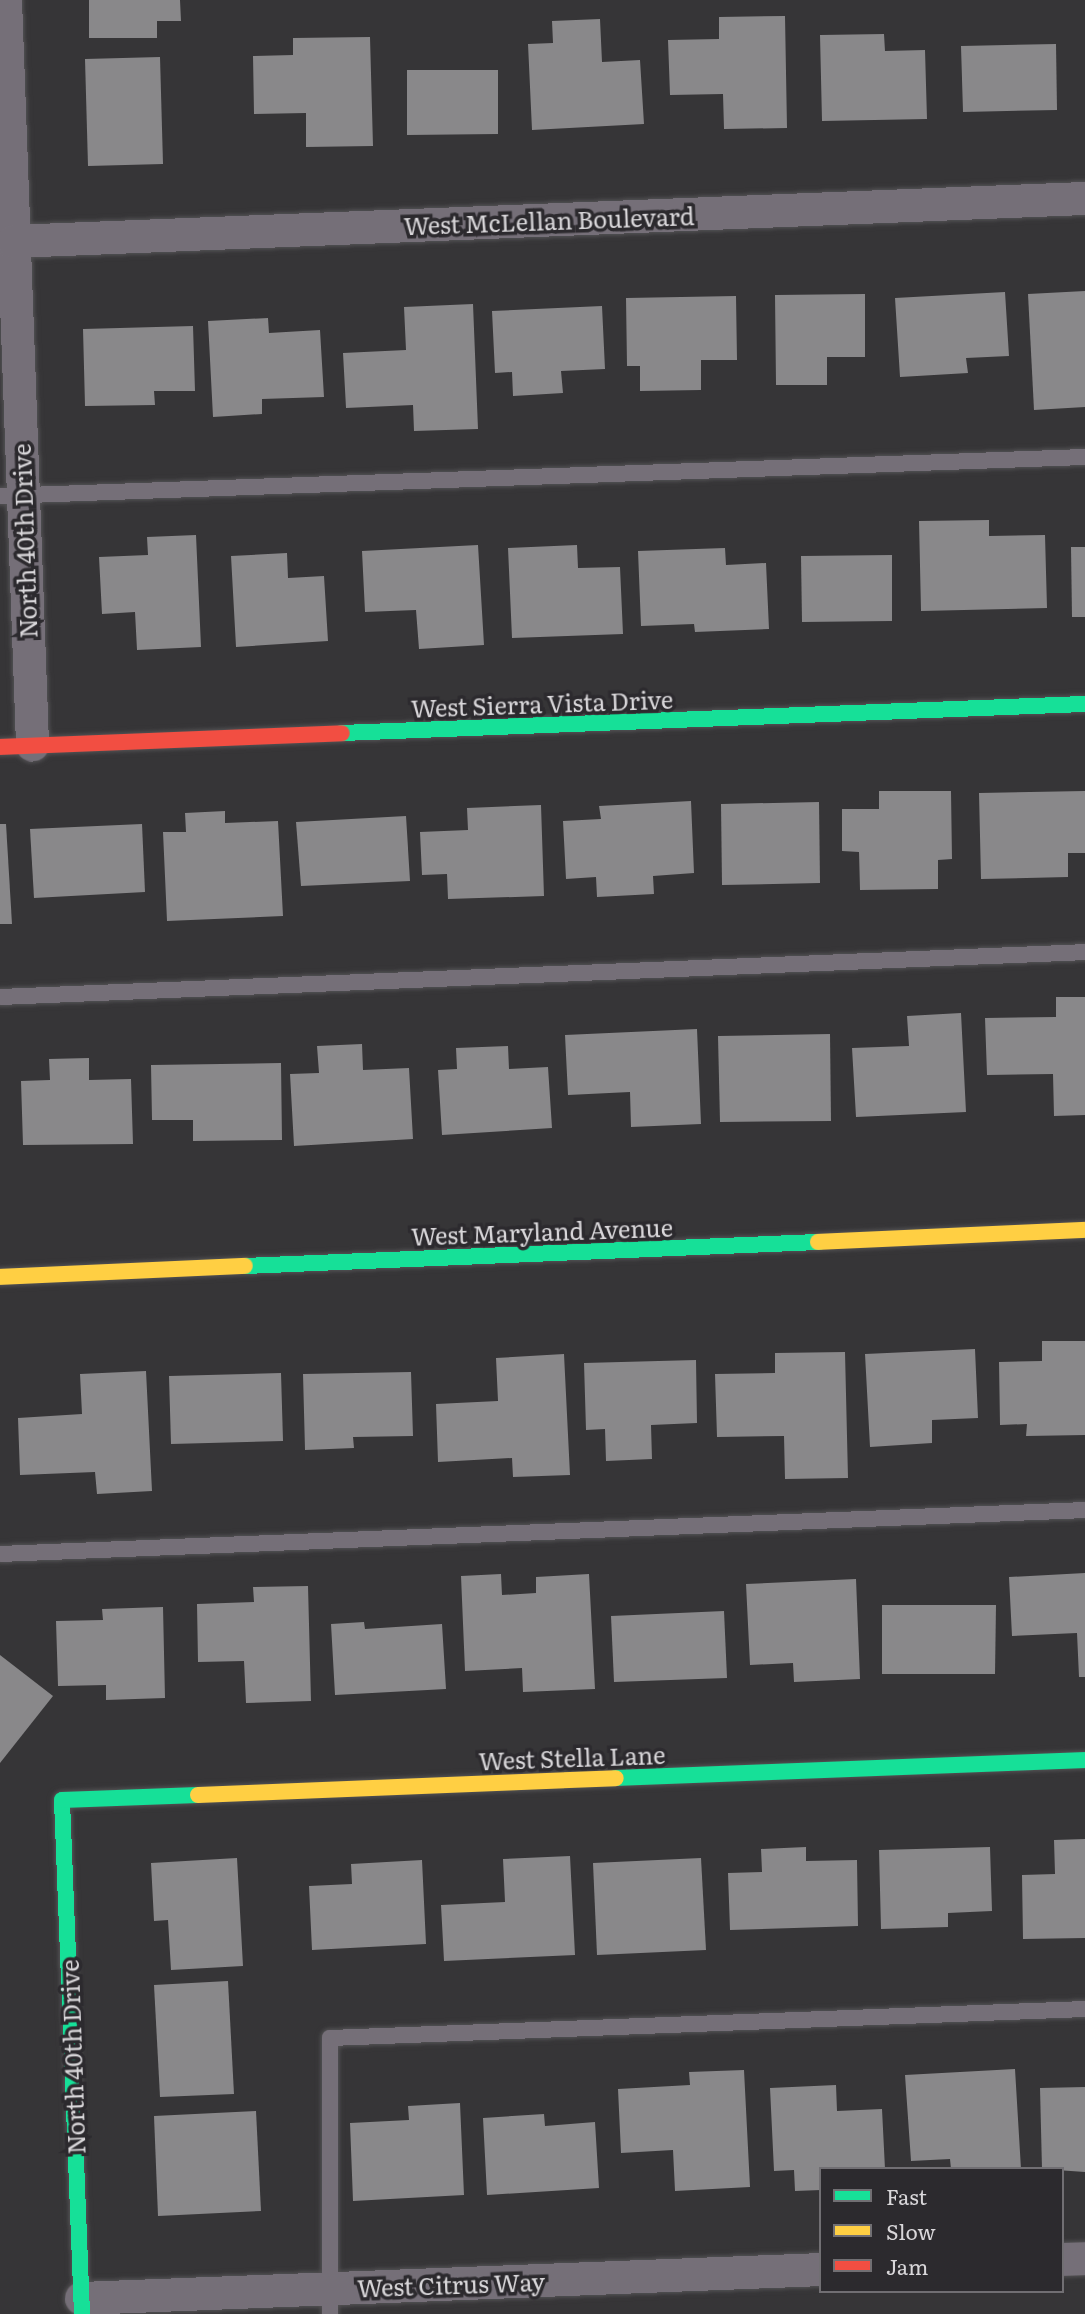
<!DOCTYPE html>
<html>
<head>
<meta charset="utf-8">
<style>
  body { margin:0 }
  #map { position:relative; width:1085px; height:2314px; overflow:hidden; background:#363537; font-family:Literata,serif }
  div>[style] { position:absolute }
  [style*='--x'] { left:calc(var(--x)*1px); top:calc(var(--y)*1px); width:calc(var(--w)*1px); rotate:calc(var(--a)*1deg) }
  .building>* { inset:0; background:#89888a }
  .roads { filter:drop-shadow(0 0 2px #535254) drop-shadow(0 0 2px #535254) }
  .lane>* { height:16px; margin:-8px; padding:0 8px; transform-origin:8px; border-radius:8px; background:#756f78 }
  .street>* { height:33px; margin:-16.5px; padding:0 16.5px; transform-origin:16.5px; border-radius:16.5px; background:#756f78 }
  .fast>* { height:16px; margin:-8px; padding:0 8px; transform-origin:8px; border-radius:8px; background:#16e098 }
  .slow>* { height:16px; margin:-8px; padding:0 8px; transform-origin:8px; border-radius:8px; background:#ffcf43 }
  .jam>* { height:16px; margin:-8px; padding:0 8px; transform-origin:8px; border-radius:8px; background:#f24e42 }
  span { translate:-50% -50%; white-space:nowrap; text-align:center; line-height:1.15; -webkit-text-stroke:7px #2c2a2e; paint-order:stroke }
  .street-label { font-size:24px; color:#d9d7da }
  .legend { position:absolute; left:819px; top:2167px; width:245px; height:126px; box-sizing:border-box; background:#2c2a2e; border:2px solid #716f73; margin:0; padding:9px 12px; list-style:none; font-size:21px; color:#d9d7da }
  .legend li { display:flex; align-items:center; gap:14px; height:35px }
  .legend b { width:35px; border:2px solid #716f73 }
</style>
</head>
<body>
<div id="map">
  <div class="building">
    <i style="clip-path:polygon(89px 0,180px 0,181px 21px,157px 21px,157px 38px,89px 38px)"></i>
    <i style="clip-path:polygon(785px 16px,787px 128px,724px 129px,723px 94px,670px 95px,668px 40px,719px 39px,719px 17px)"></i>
    <i style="clip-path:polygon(600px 19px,602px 62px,640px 60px,644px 124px,532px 130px,528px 44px,553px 43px,552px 21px)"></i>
    <i style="clip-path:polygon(884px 34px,885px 51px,925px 50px,927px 119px,822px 121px,820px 35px)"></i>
    <i style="clip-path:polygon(370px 37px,373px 146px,306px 147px,306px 113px,254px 114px,253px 56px,293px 55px,293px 38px)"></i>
    <i style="clip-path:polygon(1056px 44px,1057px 110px,963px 112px,961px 46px)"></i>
    <i style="clip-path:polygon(160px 57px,163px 164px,88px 166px,85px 59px)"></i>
    <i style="clip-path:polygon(407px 70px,498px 70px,498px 134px,407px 135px)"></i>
    <i style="clip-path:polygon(1085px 291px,1085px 407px,1034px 410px,1028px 294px)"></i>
    <i style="clip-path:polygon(1005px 292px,1009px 356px,966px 358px,968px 373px,900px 377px,895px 298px)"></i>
    <i style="clip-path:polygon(865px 294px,865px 357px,827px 357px,827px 385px,776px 385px,775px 295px)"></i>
    <i style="clip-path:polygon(736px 296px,737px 360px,701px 360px,701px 390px,640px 391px,640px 366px,627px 366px,626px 298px)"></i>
    <i style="clip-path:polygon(473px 304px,478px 429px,414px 431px,413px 405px,346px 408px,343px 353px,406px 350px,404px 307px)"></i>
    <i style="clip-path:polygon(602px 306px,605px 369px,561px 371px,563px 393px,513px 396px,512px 372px,495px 373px,492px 311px)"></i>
    <i style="clip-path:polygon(268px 318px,269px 333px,320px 330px,324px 397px,262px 399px,262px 414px,213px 417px,208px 321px)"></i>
    <i style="clip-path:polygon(193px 326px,195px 391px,154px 391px,155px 405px,85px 406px,83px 329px)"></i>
    <i style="clip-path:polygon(989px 520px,989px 536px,1045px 535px,1047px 608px,921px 611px,919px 521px)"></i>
    <i style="clip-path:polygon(196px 535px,201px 647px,137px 650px,135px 612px,102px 614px,99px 557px,148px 555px,147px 537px)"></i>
    <i style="clip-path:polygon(478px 545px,484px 645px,419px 649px,416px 610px,365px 612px,362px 551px)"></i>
    <i style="clip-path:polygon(577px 545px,578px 568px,620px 567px,623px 634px,512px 638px,508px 548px)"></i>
    <i style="clip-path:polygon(1071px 547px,1085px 547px,1085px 617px,1072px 617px)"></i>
    <i style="clip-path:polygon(725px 548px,726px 565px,766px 563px,769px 629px,695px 632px,694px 624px,641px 626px,638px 551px)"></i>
    <i style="clip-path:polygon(287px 553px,288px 578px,324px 576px,328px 641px,236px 647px,231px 556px)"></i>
    <i style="clip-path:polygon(892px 555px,892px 621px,802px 622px,801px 556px)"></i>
    <i style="clip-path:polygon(879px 791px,951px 791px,952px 859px,938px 860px,938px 889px,860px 890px,859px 852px,842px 851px,842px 809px,879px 809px)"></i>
    <i style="clip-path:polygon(1085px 791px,1085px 853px,1068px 853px,1068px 877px,981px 879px,979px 793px)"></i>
    <i style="clip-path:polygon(691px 801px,694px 873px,653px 876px,654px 894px,597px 897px,596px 877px,566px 879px,563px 821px,601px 819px,599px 806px)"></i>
    <i style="clip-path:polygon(819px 802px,820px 883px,722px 885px,721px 804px)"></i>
    <i style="clip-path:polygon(541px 805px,544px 896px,448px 899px,447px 874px,422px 875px,420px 832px,468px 830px,467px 808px)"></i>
    <i style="clip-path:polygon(225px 811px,225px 823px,278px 821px,283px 916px,167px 921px,163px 832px,186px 832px,185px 813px)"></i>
    <i style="clip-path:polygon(406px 816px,410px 881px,301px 886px,296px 822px)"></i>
    <i style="clip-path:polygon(0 824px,6px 824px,12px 924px,0 924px)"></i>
    <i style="clip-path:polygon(142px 824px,145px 892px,34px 898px,30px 829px)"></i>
    <i style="clip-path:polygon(1056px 997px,1085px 997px,1085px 1115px,1054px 1116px,1053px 1074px,987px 1075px,985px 1018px,1056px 1017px)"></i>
    <i style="clip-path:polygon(961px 1013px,966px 1112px,856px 1117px,852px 1048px,909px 1046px,907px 1016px)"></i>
    <i style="clip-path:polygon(697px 1029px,701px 1124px,631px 1127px,630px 1092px,568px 1095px,565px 1035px)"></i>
    <i style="clip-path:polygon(830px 1034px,831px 1121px,720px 1122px,718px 1036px)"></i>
    <i style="clip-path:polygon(362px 1044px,363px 1070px,409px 1068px,413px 1139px,294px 1146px,290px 1074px,319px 1073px,317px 1046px)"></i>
    <i style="clip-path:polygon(508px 1046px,509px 1069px,548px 1067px,552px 1128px,442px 1135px,438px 1070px,457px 1069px,456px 1048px)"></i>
    <i style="clip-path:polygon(89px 1058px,89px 1080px,131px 1079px,133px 1144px,23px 1145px,21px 1081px,50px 1080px,49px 1059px)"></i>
    <i style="clip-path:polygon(281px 1063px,282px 1140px,193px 1141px,193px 1120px,152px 1120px,151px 1065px)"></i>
    <i style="clip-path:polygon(1042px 1341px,1085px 1341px,1085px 1435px,1026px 1436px,1027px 1424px,1000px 1425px,999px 1362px,1042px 1361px)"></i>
    <i style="clip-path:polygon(975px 1349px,978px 1418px,932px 1420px,932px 1443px,870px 1447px,865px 1354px)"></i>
    <i style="clip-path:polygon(845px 1352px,848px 1478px,785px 1479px,784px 1436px,717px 1437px,715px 1374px,775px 1373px,775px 1353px)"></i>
    <i style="clip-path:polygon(564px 1354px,570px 1475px,513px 1477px,512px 1458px,438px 1462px,436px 1404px,498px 1401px,496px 1358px)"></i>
    <i style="clip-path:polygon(696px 1360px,697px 1423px,651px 1425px,652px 1459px,606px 1461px,605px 1429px,586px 1430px,584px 1363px)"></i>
    <i style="clip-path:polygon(146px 1371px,152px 1491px,97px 1494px,95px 1472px,20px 1475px,18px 1418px,82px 1414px,80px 1374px)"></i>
    <i style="clip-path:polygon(411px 1372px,413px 1436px,353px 1437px,354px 1448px,305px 1450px,303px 1374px)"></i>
    <i style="clip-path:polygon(281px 1373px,283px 1441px,171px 1444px,169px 1376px)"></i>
    <i style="clip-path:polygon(1085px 1573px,1085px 1677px,1079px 1677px,1077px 1633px,1012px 1636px,1009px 1577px)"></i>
    <i style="clip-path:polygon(501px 1574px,502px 1595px,536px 1593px,536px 1577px,589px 1574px,595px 1689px,523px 1692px,522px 1668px,465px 1671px,461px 1576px)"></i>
    <i style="clip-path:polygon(856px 1579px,860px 1679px,794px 1682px,793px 1663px,750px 1665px,746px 1584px)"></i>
    <i style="clip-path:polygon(308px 1586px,311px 1701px,246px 1703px,244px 1661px,198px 1662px,197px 1604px,254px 1602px,253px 1587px)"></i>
    <i style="clip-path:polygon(882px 1605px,996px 1605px,995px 1674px,882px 1674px)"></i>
    <i style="clip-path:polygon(163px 1607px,165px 1698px,106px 1700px,106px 1685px,58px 1686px,56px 1621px,103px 1620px,102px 1609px)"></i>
    <i style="clip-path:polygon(724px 1611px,727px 1678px,614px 1682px,611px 1616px)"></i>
    <i style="clip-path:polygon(364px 1622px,365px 1629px,442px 1624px,446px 1689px,335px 1695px,331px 1624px)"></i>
    <i style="clip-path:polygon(0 1655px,53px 1696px,0 1763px)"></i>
    <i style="clip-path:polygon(1085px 1839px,1085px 1938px,1023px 1939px,1022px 1875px,1055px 1874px,1054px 1840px)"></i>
    <i style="clip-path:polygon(806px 1847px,806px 1861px,857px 1860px,858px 1926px,730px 1930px,728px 1873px,762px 1872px,761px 1849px)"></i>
    <i style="clip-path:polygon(990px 1847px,992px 1911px,948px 1913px,948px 1927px,881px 1929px,879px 1850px)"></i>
    <i style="clip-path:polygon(570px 1856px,575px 1955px,444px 1961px,441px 1905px,505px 1902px,503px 1859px)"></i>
    <i style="clip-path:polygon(237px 1858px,243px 1966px,171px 1970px,168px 1920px,154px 1921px,151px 1863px)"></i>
    <i style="clip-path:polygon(701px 1858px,706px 1950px,597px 1955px,593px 1863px)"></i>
    <i style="clip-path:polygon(422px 1860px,426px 1944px,312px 1950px,309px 1886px,352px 1884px,351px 1864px)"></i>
    <i style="clip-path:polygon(228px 1981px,234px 2094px,160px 2097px,154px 1985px)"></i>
    <i style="clip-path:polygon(1015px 2069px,1021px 2169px,951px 2169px,950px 2159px,911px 2161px,905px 2075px)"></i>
    <i style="clip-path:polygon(744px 2070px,750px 2187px,675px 2191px,673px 2150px,621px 2153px,618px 2089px,690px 2085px,689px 2072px)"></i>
    <i style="clip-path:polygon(836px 2085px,837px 2111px,882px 2109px,885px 2169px,821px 2169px,821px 2190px,795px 2191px,794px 2170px,774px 2171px,770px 2088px)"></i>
    <i style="clip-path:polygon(1085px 2087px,1085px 2172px,1042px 2169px,1040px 2088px)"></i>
    <i style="clip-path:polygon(460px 2103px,464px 2195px,353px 2201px,350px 2123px,409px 2120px,408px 2106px)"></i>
    <i style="clip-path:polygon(256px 2111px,261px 2211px,158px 2216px,154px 2116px)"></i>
    <i style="clip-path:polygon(544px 2114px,545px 2126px,595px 2122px,599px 2188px,487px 2195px,483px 2118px)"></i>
  </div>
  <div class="roads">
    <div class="lane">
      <i style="--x:0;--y:496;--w:1086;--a:-2.06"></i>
      <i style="--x:0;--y:997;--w:1086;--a:-2.37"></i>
      <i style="--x:0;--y:1554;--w:1086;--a:-2.32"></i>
      <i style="--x:330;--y:2314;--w:276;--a:-90"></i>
      <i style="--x:330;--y:2038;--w:756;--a:-2.2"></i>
    </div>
    <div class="street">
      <i style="--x:5;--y:0;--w:745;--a:87.92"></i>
      <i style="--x:13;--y:241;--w:1073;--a:-2.3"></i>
      <i style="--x:1062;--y:2259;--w:23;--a:-2"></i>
      <i style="--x:81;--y:2298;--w:741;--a:-2.24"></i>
    </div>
    <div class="fast">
      <i style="--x:342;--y:733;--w:744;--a:-2.24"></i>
      <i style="--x:245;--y:1266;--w:574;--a:-2.4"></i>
      <i style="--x:616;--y:1778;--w:469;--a:-2.2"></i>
      <i style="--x:82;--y:2314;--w:514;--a:-92.23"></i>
      <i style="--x:62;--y:1800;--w:136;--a:-2.1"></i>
    </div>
    <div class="slow">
      <i style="--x:818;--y:1242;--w:267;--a:-2.6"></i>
      <i style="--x:0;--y:1277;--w:245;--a:-2.6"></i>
      <i style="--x:198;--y:1795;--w:418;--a:-2.3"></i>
    </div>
    <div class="jam">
      <i style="--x:0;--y:747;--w:342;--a:-2.3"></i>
    </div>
  </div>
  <div class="street-label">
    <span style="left:549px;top:220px;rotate:-2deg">West McLellan Boulevard</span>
    <span style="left:24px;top:541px;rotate:-92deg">North 40th Drive</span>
    <span style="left:542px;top:703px;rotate:-2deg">West Sierra Vista Drive</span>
    <span style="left:542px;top:1231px;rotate:-2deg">West Maryland Avenue</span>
    <span style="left:572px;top:1757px;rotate:-2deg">West Stella Lane</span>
    <span style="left:72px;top:2057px;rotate:-92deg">North 40th Drive</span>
    <span style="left:451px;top:2284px;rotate:-2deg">West Citrus Way</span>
  </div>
  <ul class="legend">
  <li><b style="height:9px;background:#16e098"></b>Fast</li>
  <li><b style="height:9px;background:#ffcf43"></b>Slow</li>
  <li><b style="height:9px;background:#f24e42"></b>Jam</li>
  </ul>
</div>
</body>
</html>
